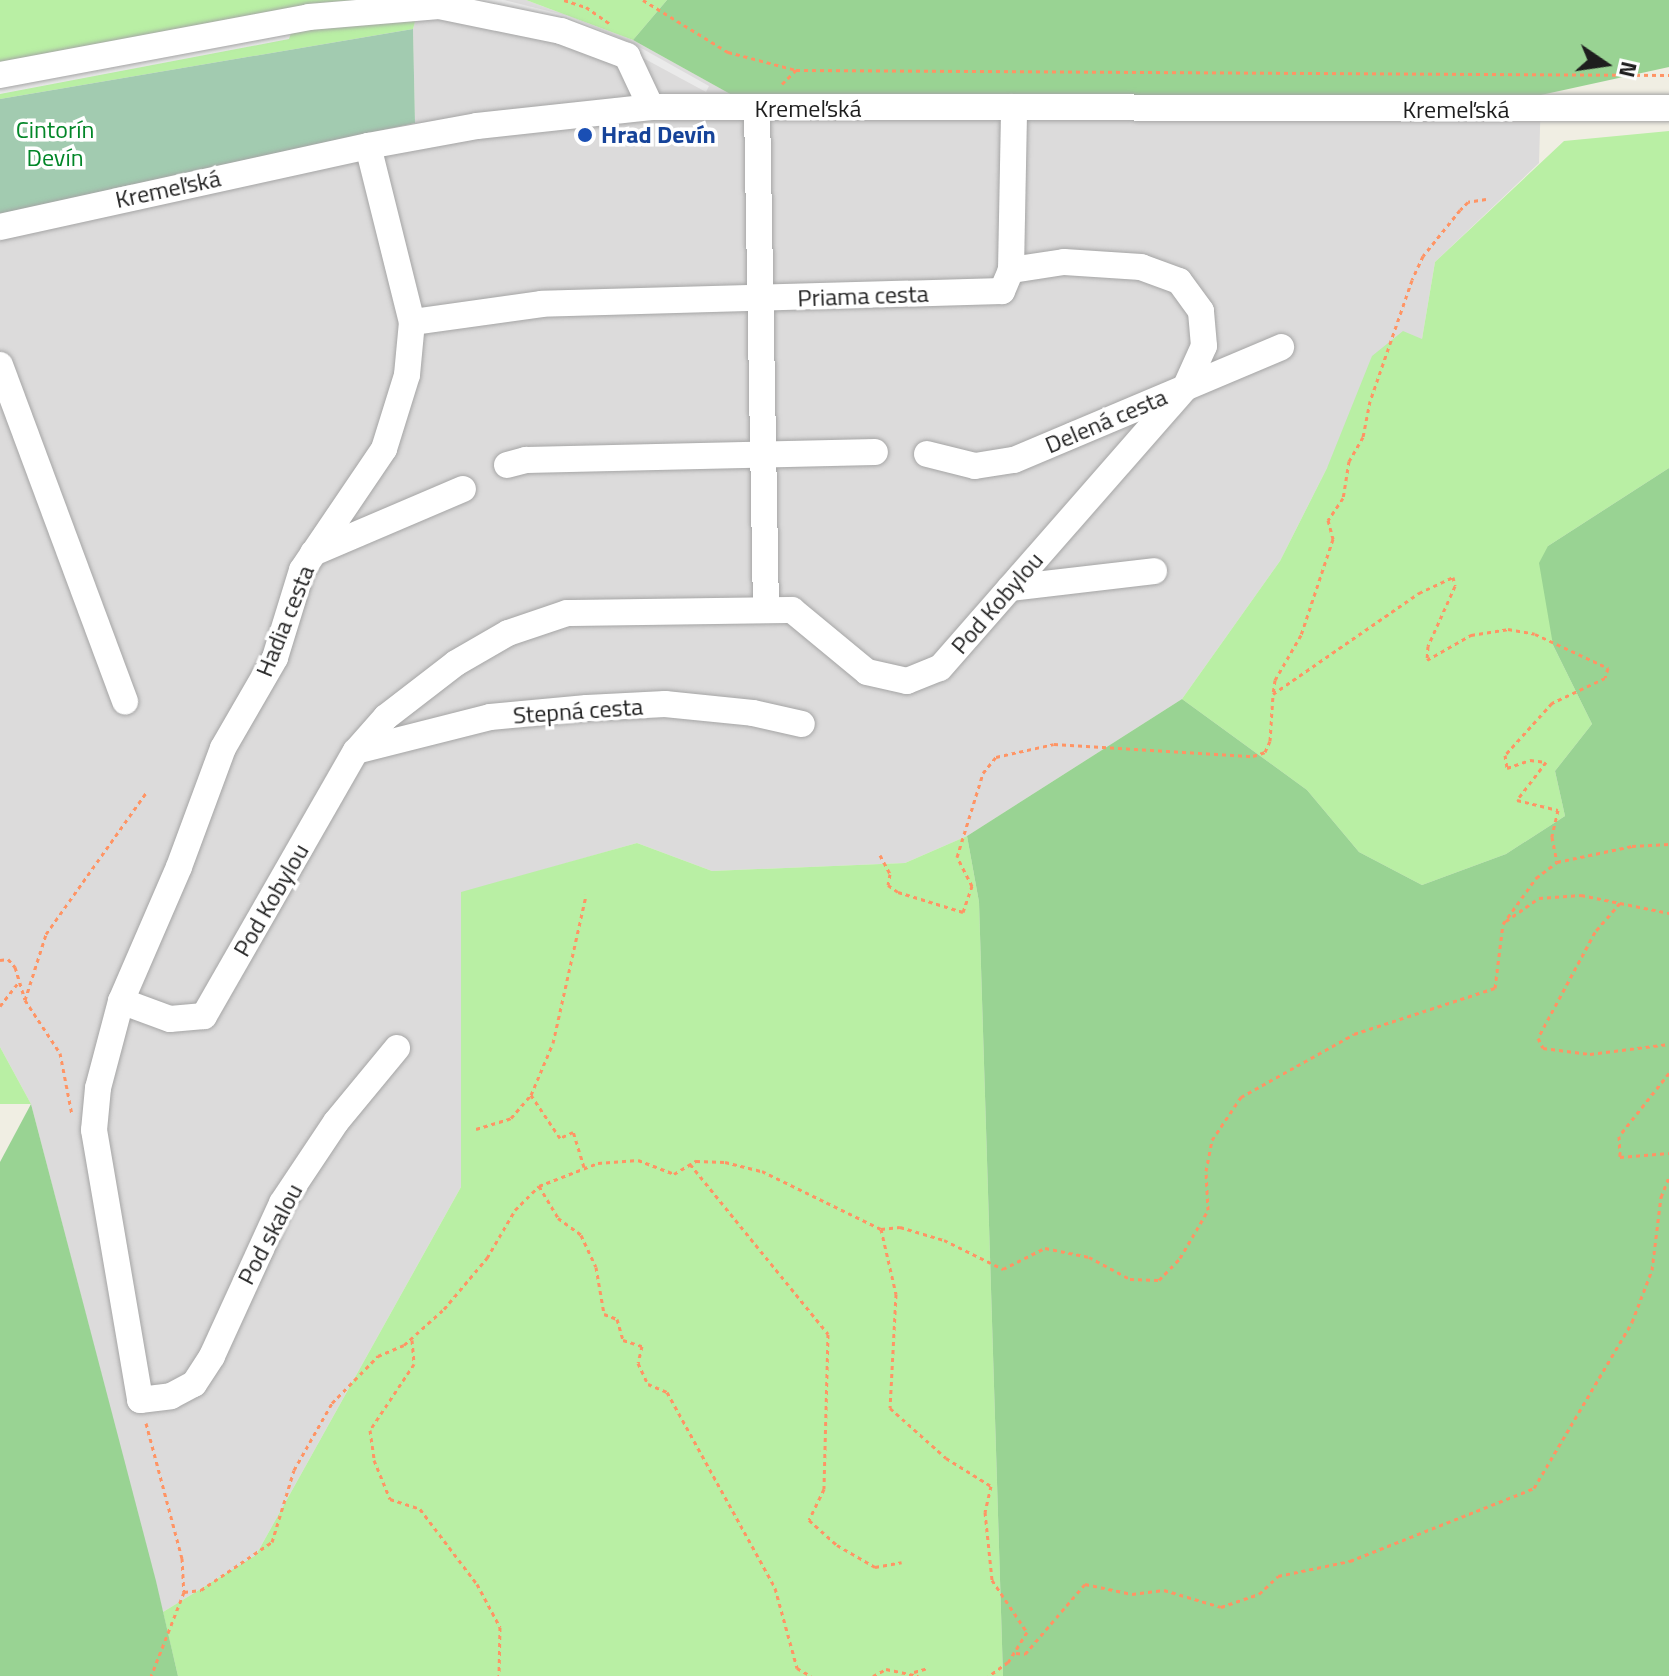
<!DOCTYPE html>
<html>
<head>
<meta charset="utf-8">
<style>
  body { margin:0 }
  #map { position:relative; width:1669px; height:1676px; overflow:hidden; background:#f0eee3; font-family:"Titillium Web",sans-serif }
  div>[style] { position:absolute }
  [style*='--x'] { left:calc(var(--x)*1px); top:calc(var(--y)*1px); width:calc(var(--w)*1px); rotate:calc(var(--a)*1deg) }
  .residential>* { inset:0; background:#dcdbdb }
  .grass>* { inset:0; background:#b9efa4 }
  .forest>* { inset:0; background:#99d393 }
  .cemetery>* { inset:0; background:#a2cbb0 }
  .parking>* { inset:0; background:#eaeaea }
  .path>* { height:3px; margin-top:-1.5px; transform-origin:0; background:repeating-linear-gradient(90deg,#ff9464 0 4px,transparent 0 8px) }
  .roads { filter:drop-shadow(0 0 2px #a5a5a5) drop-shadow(0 0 2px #a5a5a5) }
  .minor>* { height:26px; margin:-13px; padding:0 13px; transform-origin:13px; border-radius:13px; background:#fff }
  .dots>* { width:22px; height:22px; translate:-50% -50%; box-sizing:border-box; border:4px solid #fff; border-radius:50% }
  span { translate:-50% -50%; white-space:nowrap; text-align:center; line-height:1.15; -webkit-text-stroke:7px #fff; paint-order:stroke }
  .street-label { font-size:24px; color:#1e1e1e }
  .park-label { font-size:24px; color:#028628 }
  .transit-label { font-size:24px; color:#164399; font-weight:700 }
  .left { translate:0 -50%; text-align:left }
  .north { position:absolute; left:1565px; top:24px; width:80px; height:80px; -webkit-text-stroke:6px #fff; paint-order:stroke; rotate:103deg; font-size:22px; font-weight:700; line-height:32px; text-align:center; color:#1e1e1e }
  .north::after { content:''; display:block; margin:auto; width:28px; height:36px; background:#1e1e1e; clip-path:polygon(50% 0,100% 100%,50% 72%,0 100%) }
</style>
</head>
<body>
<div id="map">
  <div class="residential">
    <i style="clip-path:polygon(421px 0,526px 0,633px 40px,732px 95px,1541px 95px,1539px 163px,1435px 262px,1422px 339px,1327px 468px,1280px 561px,1182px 699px,967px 836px,905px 863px,712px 871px,637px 843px,461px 893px,461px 1187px,256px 1555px,163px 1612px,31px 1104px,0 1047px,0 214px,415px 123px,413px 29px)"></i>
  </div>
  <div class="grass">
    <i style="clip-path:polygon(0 0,421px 0,413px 29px,0 99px)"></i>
    <i style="clip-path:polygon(526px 0,667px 0,633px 40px)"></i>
    <i style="clip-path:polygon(1669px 131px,1669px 468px,1548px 546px,1553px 645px,1592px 724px,1555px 771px,1565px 816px,1506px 854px,1422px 885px,1359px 852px,1307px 790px,1182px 699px,1280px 561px,1327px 468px,1372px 356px,1403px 331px,1422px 339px,1435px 262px,1564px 141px)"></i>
    <i style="clip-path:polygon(967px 836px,979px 902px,1003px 1676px,178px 1676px,163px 1612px,256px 1555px,461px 1187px,461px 892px,637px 843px,712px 871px,905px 863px)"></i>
    <i style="clip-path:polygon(0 1047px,31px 1104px,0 1104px)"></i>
  </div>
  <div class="forest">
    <i style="clip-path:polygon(667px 0,1669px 0,1669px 67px,1541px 95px,732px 95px,633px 40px)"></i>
    <i style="clip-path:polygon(1669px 468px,1669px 1676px,1003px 1676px,979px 902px,967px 836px,1182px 699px,1307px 790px,1359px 852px,1422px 885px,1506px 854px,1565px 816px,1555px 771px,1592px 724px,1553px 645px,1539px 563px,1548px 546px)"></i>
    <i style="clip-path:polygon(31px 1104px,156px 1581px,178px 1676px,0 1676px,0 1162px)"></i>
  </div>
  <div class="cemetery">
    <i style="clip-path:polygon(413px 29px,415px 123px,0 214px,0 99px)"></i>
  </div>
  <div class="parking">
    <i style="clip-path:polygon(453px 0,504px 0,568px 16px,634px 44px,709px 86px,706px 92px,632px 52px)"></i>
    <i style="clip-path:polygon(292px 30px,289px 39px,0 94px,0 80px)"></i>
  </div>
  <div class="path">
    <i style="--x:564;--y:0;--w:23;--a:18"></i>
    <i style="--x:586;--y:7;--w:29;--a:35"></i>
    <i style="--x:643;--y:0;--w:100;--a:31.5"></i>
    <i style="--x:728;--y:52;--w:70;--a:14.8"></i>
    <i style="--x:796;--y:70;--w:873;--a:0.33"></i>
    <i style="--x:782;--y:84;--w:20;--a:-45"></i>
    <i style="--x:1486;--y:199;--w:18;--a:171"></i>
    <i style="--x:1468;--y:202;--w:11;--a:135"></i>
    <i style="--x:1460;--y:210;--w:59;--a:128.8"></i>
    <i style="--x:1423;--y:256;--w:26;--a:115"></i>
    <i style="--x:1412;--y:280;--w:128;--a:109.1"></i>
    <i style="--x:1370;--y:401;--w:37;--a:101"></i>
    <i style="--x:1363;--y:437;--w:28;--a:120"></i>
    <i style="--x:1349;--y:461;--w:37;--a:99"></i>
    <i style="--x:1343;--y:498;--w:27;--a:124"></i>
    <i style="--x:1328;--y:520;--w:20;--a:75"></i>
    <i style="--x:1333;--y:539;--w:101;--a:108.4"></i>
    <i style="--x:1301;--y:635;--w:52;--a:120"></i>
    <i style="--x:1275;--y:680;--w:14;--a:98"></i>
    <i style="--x:1273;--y:694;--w:178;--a:-34.7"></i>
    <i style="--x:1419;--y:593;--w:38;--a:-25"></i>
    <i style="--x:1453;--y:577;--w:9;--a:77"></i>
    <i style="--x:1455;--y:586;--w:66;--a:114.2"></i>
    <i style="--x:1428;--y:646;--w:14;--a:94"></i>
    <i style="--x:1427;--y:660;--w:51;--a:-29.6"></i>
    <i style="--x:1471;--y:635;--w:37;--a:-9"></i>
    <i style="--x:1508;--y:629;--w:27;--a:10"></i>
    <i style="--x:1535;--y:634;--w:81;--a:25"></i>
    <i style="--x:1608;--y:668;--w:10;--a:107"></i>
    <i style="--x:1605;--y:678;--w:59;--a:154.7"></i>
    <i style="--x:1552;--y:703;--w:70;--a:132.1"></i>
    <i style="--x:1505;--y:755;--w:13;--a:81"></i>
    <i style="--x:1507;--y:768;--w:24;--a:-19"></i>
    <i style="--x:1530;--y:760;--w:16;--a:7"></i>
    <i style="--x:1546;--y:762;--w:48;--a:127.3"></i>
    <i style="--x:1517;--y:800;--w:42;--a:13.7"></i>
    <i style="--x:1558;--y:810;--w:28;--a:103"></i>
    <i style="--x:1552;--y:837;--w:25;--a:79"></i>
    <i style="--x:880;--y:855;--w:21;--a:62"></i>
    <i style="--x:890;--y:874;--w:11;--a:100"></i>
    <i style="--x:888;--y:885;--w:12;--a:35"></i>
    <i style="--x:898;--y:892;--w:68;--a:17.1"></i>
    <i style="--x:963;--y:912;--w:28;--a:-71"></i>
    <i style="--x:972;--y:886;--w:33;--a:-117"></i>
    <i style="--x:957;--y:857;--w:88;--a:-72.8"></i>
    <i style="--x:983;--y:773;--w:21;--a:-51"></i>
    <i style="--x:996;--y:757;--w:59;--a:-12.6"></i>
    <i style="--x:1054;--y:744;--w:199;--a:3.5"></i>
    <i style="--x:1253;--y:756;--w:13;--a:-18"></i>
    <i style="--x:1265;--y:752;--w:12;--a:-66"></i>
    <i style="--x:1270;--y:741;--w:47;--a:-86.3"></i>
    <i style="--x:1620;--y:903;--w:38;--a:131"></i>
    <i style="--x:1595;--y:932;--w:120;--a:118.3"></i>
    <i style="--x:1538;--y:1038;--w:11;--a:63"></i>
    <i style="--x:1543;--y:1048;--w:47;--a:7.3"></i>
    <i style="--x:1590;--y:1054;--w:80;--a:-7.2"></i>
    <i style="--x:1506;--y:921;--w:40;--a:-34.9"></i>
    <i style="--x:1539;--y:898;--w:42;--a:-4.1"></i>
    <i style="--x:1581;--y:895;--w:90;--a:11.6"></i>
    <i style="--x:0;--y:960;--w:8;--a:-7"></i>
    <i style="--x:8;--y:959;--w:11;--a:49"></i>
    <i style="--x:15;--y:967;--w:34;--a:73"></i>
    <i style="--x:25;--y:1000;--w:64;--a:56.6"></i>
    <i style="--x:60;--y:1053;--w:63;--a:79"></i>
    <i style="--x:25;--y:1000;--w:69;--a:-72.3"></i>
    <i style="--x:46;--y:934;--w:173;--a:-54.7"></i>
    <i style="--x:0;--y:1006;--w:28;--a:-52"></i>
    <i style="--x:1669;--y:1073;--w:80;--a:128.4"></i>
    <i style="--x:1619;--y:1136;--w:21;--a:87"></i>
    <i style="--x:1620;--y:1157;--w:49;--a:-4.7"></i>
    <i style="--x:476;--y:1129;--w:37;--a:-17"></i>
    <i style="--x:511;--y:1118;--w:30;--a:-49"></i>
    <i style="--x:690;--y:1164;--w:219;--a:50.9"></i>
    <i style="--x:828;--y:1334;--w:155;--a:91.5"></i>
    <i style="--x:824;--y:1489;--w:34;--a:116"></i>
    <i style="--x:809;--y:1520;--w:38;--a:42"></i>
    <i style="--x:837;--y:1545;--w:44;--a:30.1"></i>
    <i style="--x:875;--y:1567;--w:27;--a:-10"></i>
    <i style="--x:584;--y:1167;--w:37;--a:-107"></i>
    <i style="--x:573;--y:1132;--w:14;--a:155"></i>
    <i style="--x:560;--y:1138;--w:52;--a:-124"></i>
    <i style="--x:531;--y:1095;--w:56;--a:-67.1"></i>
    <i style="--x:553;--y:1043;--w:152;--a:-77.4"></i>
    <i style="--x:539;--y:1186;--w:37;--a:59"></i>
    <i style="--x:558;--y:1218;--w:29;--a:36"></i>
    <i style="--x:581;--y:1235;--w:35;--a:65"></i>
    <i style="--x:596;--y:1267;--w:48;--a:80.3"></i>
    <i style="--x:604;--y:1314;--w:14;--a:21"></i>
    <i style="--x:617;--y:1319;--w:22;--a:74"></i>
    <i style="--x:623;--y:1340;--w:20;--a:18"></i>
    <i style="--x:642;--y:1346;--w:17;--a:103"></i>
    <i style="--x:638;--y:1363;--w:23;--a:65"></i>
    <i style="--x:648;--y:1384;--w:21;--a:23"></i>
    <i style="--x:667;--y:1392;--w:224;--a:61.1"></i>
    <i style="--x:775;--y:1588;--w:83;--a:74.6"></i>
    <i style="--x:797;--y:1668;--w:16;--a:30"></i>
    <i style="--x:881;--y:1229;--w:19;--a:-6"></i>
    <i style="--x:900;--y:1227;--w:46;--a:16.5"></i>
    <i style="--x:944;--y:1240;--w:66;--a:26.2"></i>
    <i style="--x:1003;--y:1269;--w:47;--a:-26.6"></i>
    <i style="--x:1045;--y:1248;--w:45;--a:11.6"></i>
    <i style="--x:1089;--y:1257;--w:47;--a:28.2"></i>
    <i style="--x:1130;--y:1279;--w:29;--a:2"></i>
    <i style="--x:1159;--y:1280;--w:30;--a:-46"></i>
    <i style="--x:1180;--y:1258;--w:56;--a:-59.7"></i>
    <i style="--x:1208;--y:1210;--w:39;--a:-93"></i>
    <i style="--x:1206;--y:1171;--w:32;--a:-79"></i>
    <i style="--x:1212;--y:1140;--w:52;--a:-56"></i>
    <i style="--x:1241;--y:1097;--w:129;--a:-29.1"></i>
    <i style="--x:1354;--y:1034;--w:148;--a:-18.1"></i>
    <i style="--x:1495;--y:988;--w:64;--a:-82.9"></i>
    <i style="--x:1503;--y:924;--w:57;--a:-54.3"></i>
    <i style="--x:1536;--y:878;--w:26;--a:-37"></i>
    <i style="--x:1557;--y:862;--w:77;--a:-12"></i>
    <i style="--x:1632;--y:846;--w:37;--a:-3"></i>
    <i style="--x:412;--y:1340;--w:24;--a:85"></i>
    <i style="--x:414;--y:1364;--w:79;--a:123.7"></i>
    <i style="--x:370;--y:1430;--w:30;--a:82"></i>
    <i style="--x:374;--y:1460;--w:42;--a:67.7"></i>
    <i style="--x:390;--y:1499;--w:32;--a:18"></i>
    <i style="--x:420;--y:1509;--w:94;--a:52.8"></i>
    <i style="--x:477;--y:1584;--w:49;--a:61.9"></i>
    <i style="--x:500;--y:1627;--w:49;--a:91.2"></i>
    <i style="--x:146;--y:1423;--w:140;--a:75.1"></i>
    <i style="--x:182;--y:1558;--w:34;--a:87"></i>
    <i style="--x:184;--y:1592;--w:90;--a:111.4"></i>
    <i style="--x:184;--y:1592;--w:17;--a:-7"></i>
    <i style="--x:201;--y:1590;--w:86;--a:-34.1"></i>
    <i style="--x:272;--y:1542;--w:75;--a:-73"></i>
    <i style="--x:294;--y:1470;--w:77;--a:-60.4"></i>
    <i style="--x:332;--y:1403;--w:66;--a:-45.6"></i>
    <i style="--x:378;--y:1356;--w:28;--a:-23"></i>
    <i style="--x:404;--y:1345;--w:54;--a:-42"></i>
    <i style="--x:444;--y:1309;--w:67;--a:-49.9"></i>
    <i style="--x:487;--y:1258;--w:56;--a:-59.7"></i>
    <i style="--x:515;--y:1210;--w:34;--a:-45"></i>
    <i style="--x:539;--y:1186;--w:63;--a:-21.3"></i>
    <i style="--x:598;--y:1163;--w:40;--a:-4.3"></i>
    <i style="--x:638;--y:1160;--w:39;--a:21"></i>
    <i style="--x:674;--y:1174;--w:26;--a:-31"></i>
    <i style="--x:696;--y:1161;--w:29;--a:2"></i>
    <i style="--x:725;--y:1162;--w:38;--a:14"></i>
    <i style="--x:762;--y:1171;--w:132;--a:26"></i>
    <i style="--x:881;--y:1229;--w:67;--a:77"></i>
    <i style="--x:896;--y:1294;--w:114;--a:93"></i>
    <i style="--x:890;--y:1408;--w:75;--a:41.8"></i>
    <i style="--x:946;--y:1458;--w:53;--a:31.9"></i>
    <i style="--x:991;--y:1486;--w:27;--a:103"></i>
    <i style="--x:985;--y:1512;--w:68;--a:84.1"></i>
    <i style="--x:992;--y:1580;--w:63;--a:56.1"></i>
    <i style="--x:1027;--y:1632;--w:36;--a:122"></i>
    <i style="--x:1008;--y:1662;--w:24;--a:144"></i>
    <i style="--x:1016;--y:1653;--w:9;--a:6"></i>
    <i style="--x:1025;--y:1654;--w:92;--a:-49.4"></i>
    <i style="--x:1085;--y:1584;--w:48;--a:12"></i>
    <i style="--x:1132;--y:1594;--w:32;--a:-7"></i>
    <i style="--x:1164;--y:1590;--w:59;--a:16.6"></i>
    <i style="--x:1221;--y:1607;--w:40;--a:-18.9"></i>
    <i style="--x:1259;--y:1594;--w:26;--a:-43"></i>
    <i style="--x:1278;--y:1576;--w:74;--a:-11.8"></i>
    <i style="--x:1350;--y:1561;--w:198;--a:-21.6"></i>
    <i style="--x:1534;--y:1488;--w:193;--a:-59.4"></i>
    <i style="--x:1632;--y:1322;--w:56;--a:-69"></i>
    <i style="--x:1652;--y:1270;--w:74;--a:-83"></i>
    <i style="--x:1661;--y:1197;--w:22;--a:-68"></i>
    <i style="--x:914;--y:1672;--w:15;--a:-16"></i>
    <i style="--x:873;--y:1676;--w:15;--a:-28"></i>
    <i style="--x:886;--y:1669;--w:33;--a:12"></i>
  </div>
  <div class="roads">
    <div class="minor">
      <i style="--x:0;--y:75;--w:314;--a:-10.6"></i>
      <i style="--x:309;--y:17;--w:130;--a:-4.8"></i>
      <i style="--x:439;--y:6;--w:125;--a:11.6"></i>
      <i style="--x:561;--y:31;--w:71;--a:20.7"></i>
      <i style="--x:627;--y:56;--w:56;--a:64.8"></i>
      <i style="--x:757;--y:109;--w:501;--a:88.97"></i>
      <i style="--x:368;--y:146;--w:181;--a:76"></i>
      <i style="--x:412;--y:322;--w:53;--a:95.4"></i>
      <i style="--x:407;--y:375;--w:77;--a:107.3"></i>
      <i style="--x:384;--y:449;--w:146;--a:124.1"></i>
      <i style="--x:302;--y:570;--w:92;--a:107.1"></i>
      <i style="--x:275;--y:658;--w:104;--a:120"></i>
      <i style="--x:223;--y:748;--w:127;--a:110.3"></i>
      <i style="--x:179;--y:867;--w:146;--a:113.4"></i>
      <i style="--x:121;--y:1001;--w:90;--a:104.8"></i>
      <i style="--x:98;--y:1088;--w:42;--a:95.4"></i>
      <i style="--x:94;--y:1130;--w:274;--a:80.3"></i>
      <i style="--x:140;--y:1400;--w:31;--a:-7"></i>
      <i style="--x:171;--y:1396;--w:26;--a:-28"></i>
      <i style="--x:194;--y:1384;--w:33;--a:-57"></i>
      <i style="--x:212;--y:1356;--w:168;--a:-65.4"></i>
      <i style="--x:282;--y:1203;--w:97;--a:-56.3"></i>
      <i style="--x:336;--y:1122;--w:96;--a:-50.5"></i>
      <i style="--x:0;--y:227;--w:377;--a:-12.4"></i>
      <i style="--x:368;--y:146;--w:111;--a:-10.4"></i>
      <i style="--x:477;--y:126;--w:175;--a:-6.2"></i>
      <i style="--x:651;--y:107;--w:1018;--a:0.06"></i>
      <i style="--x:1011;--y:270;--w:163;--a:-88.9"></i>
      <i style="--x:0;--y:365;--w:359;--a:69.6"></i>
      <i style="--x:927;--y:454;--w:49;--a:14"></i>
      <i style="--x:975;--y:466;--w:39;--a:-9"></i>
      <i style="--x:1014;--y:460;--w:290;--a:-22.9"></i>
      <i style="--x:507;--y:465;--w:20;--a:-15"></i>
      <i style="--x:526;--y:460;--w:349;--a:-1.3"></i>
      <i style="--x:313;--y:553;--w:163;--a:-23.1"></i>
      <i style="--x:1010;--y:588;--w:145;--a:-6.7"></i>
      <i style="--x:356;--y:751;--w:138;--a:-14.2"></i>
      <i style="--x:490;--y:717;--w:97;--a:-5.3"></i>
      <i style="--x:587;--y:708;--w:78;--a:-2.9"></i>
      <i style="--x:665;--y:704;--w:88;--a:5.8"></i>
      <i style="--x:753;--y:713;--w:50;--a:12.7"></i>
      <i style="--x:121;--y:1001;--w:52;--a:20.2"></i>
      <i style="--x:170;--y:1019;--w:34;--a:-5"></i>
      <i style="--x:204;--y:1016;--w:305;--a:-60.2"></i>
      <i style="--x:356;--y:751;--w:45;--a:-48.6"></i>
      <i style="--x:386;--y:717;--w:88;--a:-37.6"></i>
      <i style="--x:456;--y:663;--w:60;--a:-30"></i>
      <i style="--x:508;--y:633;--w:62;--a:-18.7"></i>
      <i style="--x:567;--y:613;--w:225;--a:-0.8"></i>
      <i style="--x:792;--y:610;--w:97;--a:39.6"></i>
      <i style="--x:867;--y:672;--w:41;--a:12.7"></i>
      <i style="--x:907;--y:681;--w:35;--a:-22"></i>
      <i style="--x:940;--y:668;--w:372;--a:-48.8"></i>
      <i style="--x:1185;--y:388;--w:46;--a:-65.7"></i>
      <i style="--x:1204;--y:346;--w:35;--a:-95"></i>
      <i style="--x:1201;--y:311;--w:37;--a:-126"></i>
      <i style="--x:1179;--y:281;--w:40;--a:-159.8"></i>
      <i style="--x:1141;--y:267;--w:77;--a:-176.3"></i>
      <i style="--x:1064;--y:262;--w:54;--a:171.4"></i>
      <i style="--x:1011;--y:270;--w:23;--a:113"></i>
      <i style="--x:1002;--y:291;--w:460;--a:178.4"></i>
      <i style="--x:542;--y:304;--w:131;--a:172.1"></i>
    </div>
  </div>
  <div class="dots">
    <i style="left:585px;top:135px;background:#1a4fb4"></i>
  </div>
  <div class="street-label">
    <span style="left:808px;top:109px">Kremeľská</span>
    <span style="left:1456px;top:110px">Kremeľská</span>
    <span style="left:168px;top:189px;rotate:-12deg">Kremeľská</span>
    <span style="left:863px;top:296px;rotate:-2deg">Priama cesta</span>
    <span style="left:1106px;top:421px;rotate:-23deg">Delená cesta</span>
    <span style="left:997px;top:603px;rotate:-49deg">Pod Kobylou</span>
    <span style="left:285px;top:621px;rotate:-68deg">Hadia cesta</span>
    <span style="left:578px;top:711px;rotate:-4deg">Stepná cesta</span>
    <span style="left:271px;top:900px;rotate:-60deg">Pod Kobylou</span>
    <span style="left:270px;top:1234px;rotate:-62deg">Pod skalou</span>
  </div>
  <div class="park-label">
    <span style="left:55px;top:144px">Cintorín<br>Devín</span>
  </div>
  <div class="transit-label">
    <span class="left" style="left:601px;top:135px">Hrad Devín</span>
  </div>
  <div class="north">N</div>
</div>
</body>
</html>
